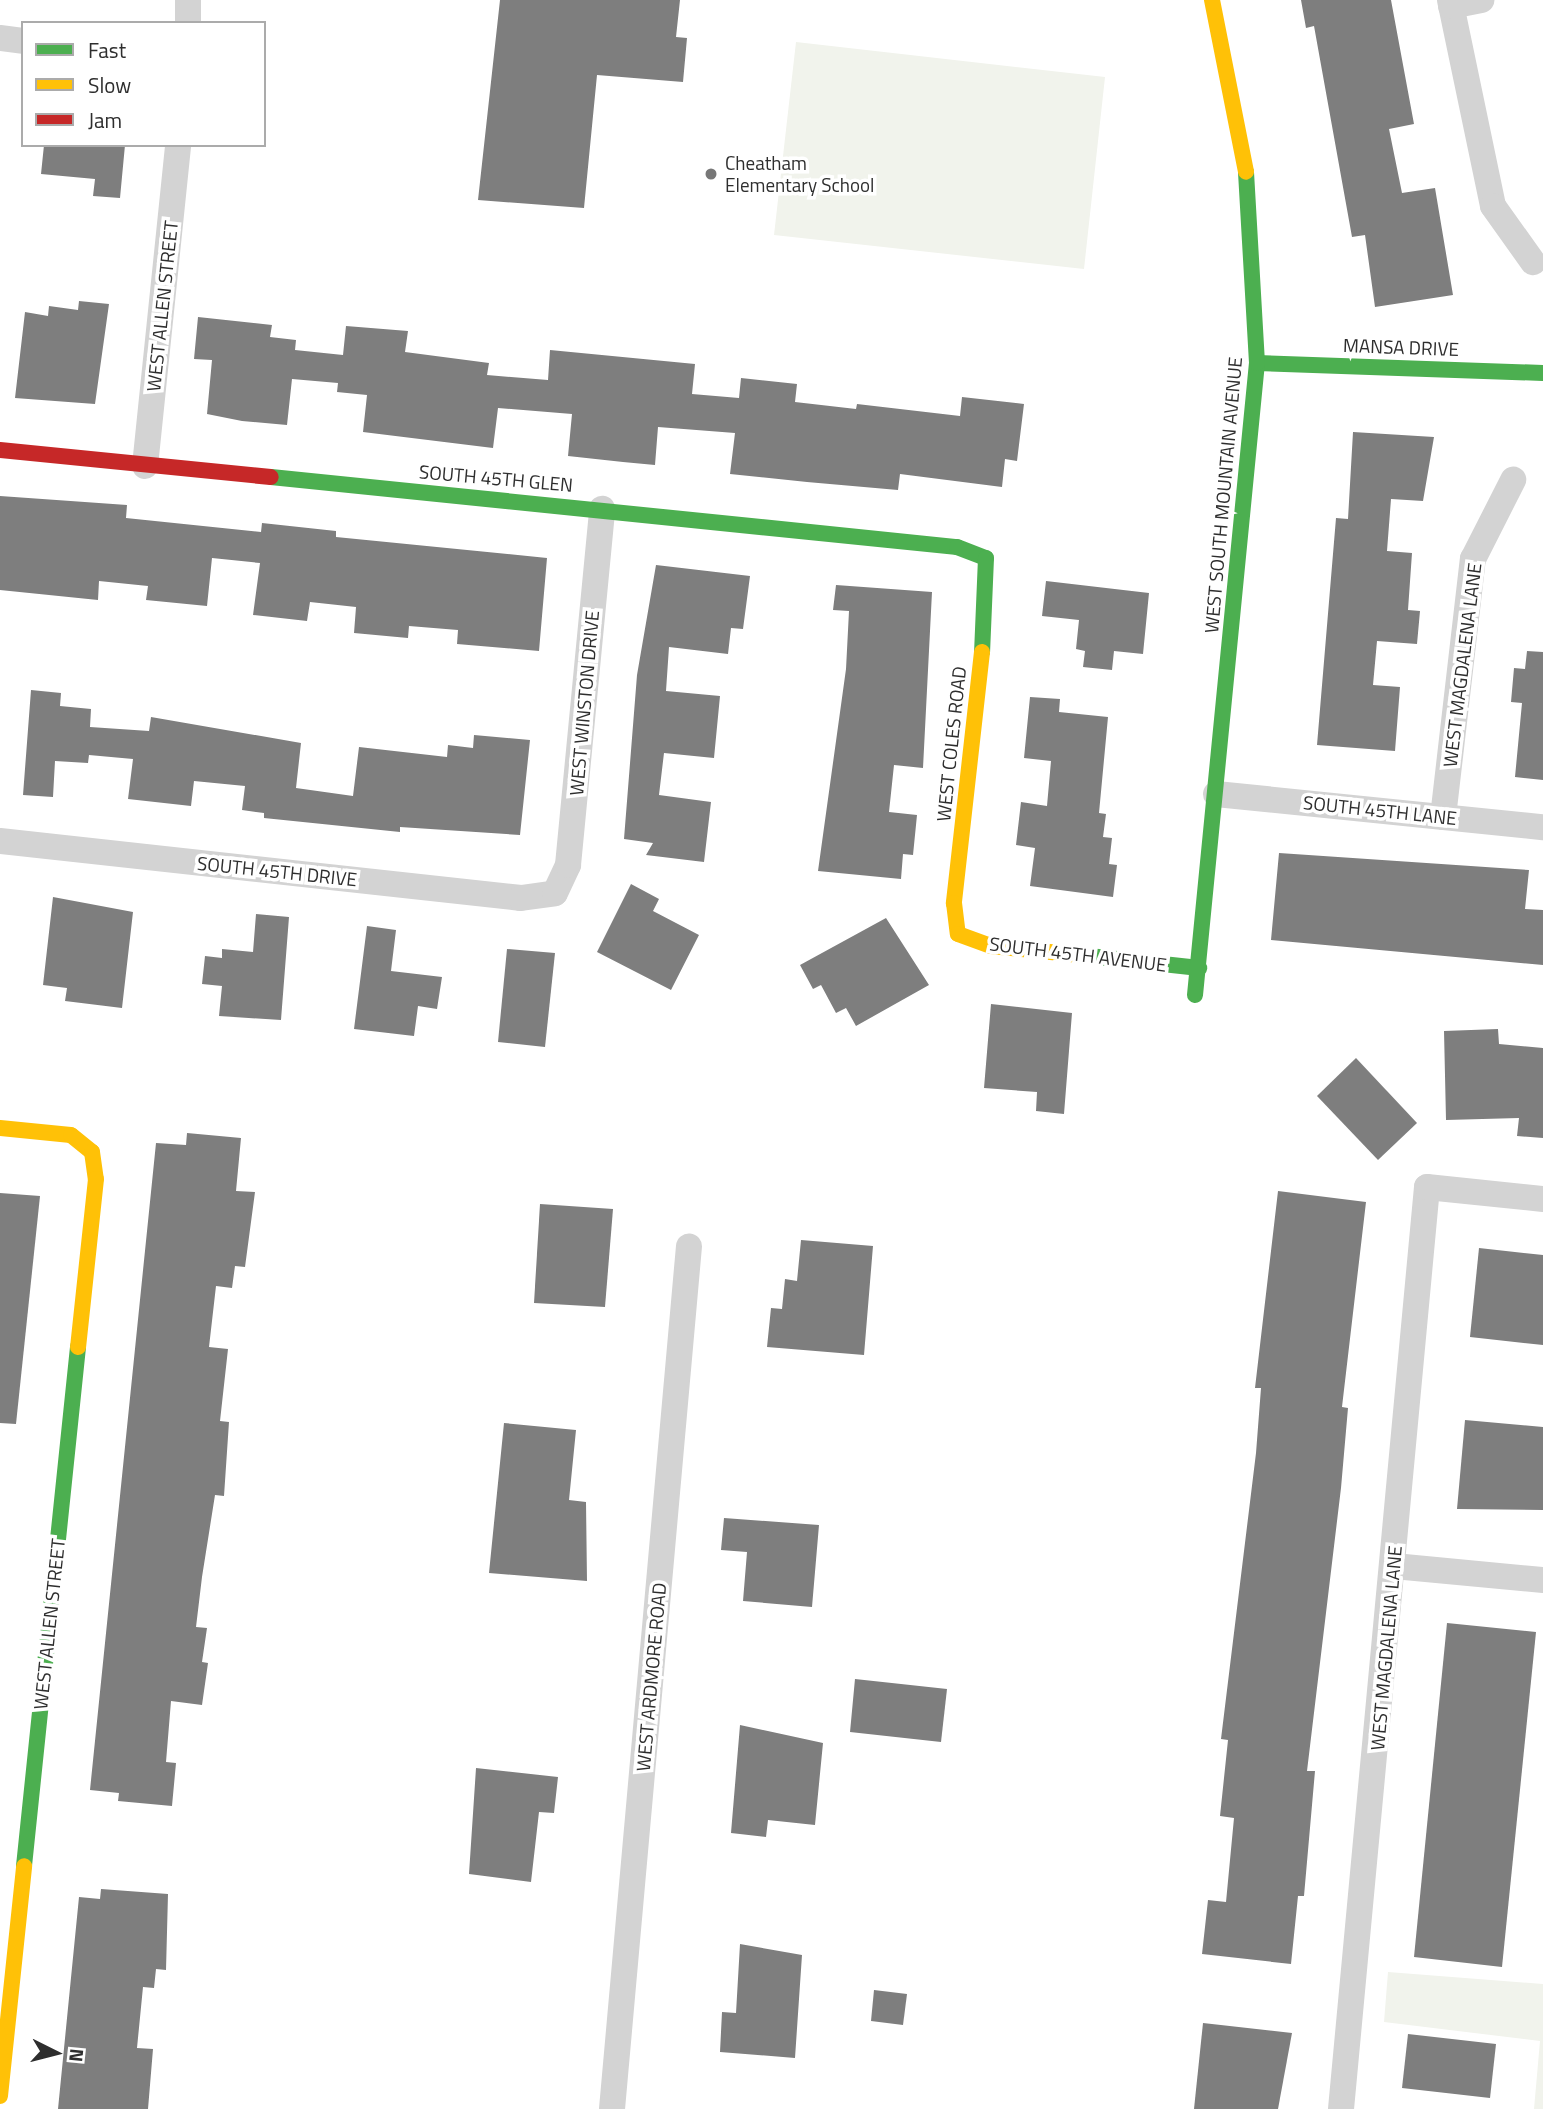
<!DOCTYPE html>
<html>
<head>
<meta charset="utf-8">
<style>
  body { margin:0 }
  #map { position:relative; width:1543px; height:2109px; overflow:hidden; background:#fff; font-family:"Titillium Web",sans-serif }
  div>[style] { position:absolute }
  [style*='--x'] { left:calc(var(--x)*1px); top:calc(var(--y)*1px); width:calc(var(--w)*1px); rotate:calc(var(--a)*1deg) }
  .green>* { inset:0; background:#f1f3ec }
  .building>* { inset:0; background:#7e7e7e }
  .street>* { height:26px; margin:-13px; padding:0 13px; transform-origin:13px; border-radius:13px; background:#d3d3d3 }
  .fast>* { height:16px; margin:-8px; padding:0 8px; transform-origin:8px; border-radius:8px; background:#4caf50 }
  .slow>* { height:16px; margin:-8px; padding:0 8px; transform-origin:8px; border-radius:8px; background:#ffc107 }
  .jam>* { height:16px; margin:-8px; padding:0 8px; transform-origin:8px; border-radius:8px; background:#c62828 }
  .dots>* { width:19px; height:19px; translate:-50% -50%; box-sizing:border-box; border:4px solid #fff; border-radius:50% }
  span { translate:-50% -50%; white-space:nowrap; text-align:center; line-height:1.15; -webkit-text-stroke:7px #fff; paint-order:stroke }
  .poi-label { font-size:19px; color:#2e2e2e }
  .left { translate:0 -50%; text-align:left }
  .street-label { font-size:19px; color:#2e2e2e }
  .legend { position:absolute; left:21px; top:21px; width:245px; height:126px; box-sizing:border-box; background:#fff; border:2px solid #ababab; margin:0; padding:9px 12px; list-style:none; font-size:21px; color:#2e2e2e }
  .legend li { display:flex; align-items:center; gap:14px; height:35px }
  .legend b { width:35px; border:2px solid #ababab }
  .north { position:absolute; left:21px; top:2018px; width:70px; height:70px; -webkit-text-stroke:5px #fff; paint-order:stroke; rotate:96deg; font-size:19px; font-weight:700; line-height:28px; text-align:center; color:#2e2e2e }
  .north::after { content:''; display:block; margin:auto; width:24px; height:32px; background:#2e2e2e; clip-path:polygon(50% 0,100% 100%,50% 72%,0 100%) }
</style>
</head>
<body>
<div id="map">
  <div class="green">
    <i style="clip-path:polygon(796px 42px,1105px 77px,1084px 269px,774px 235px)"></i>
    <i style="clip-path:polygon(1388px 1972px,1543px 1984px,1543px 2109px,1534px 2109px,1540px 2041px,1384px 2022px)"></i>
  </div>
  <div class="building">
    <i style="clip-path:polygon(500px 0,680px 0,676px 37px,687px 38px,683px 82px,597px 75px,584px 208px,478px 200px)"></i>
    <i style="clip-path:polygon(1301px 0,1391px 0,1414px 124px,1389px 129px,1402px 193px,1435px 188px,1453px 295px,1375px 307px,1365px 235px,1352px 237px,1314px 26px,1306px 28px)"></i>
    <i style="clip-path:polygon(44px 145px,125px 145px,120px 198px,93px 196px,95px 179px,41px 174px)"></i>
    <i style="clip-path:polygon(79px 301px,109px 304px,95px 404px,15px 398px,25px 312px,48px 316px,49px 306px,78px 310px)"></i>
    <i style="clip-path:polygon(198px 317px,272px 325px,270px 337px,296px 340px,295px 350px,343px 355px,346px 326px,408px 331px,405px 352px,489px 363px,487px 375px,548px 380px,550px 350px,695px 364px,692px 394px,739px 398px,741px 378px,797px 384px,795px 402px,856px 409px,857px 404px,960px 416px,962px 397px,1024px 404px,1017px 461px,1005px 459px,1002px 487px,900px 474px,898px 490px,807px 482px,730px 474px,735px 433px,658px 427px,655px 465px,623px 462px,568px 456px,572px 414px,498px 408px,493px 448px,363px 432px,367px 395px,337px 392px,338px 383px,292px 379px,287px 425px,242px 421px,207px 414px,212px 360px,194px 359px)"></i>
    <i style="clip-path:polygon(1353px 432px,1434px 437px,1423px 501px,1391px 499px,1387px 551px,1412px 553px,1408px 610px,1420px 611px,1417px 644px,1377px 641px,1373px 685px,1400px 687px,1395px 751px,1317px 745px,1336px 518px,1348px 519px)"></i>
    <i style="clip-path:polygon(0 496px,127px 505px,126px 518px,261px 532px,262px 523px,336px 531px,336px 537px,547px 558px,539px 651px,457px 644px,458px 630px,409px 626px,408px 638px,354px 633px,356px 607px,310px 602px,307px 621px,253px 615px,260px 563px,212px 558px,207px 606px,146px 600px,148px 586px,99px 581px,98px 600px,0 590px)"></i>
    <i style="clip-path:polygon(656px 565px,750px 576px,743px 629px,731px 628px,728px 654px,669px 647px,666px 691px,720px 696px,714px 758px,664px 753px,659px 795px,711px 802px,704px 862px,646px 855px,653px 843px,624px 839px,637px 675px)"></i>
    <i style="clip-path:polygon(1046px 581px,1149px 593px,1143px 654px,1114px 651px,1112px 670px,1083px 667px,1085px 651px,1076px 649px,1079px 620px,1042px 616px)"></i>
    <i style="clip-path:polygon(836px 585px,932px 592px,923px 768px,894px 765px,889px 812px,917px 815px,913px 855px,903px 854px,901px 879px,818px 871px,846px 669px,849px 611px,833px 610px)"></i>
    <i style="clip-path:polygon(1527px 651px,1543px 652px,1543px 780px,1515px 777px,1522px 703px,1511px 702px,1514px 668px,1525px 669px)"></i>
    <i style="clip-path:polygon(31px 690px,61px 693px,60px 706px,91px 709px,90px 727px,149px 731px,151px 717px,301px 743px,296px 788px,353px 796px,359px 747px,447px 757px,448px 745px,473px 748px,474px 735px,530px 740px,520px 835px,400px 827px,400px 832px,264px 818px,264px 813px,242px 810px,245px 786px,194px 781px,191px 806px,128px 799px,133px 759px,89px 755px,88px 763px,55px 761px,53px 797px,23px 795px)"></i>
    <i style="clip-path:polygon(1030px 697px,1060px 699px,1059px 712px,1108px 717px,1099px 813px,1106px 814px,1103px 837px,1112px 838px,1109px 864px,1117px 865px,1113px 897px,1030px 886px,1035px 848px,1016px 845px,1021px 802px,1047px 806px,1051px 761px,1024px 758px)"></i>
    <i style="clip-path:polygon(1279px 853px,1529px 870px,1525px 909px,1543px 910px,1543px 965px,1271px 940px)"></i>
    <i style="clip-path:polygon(631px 884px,659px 899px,653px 911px,699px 935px,671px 990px,597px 952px)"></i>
    <i style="clip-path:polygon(53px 897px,133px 912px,122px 1008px,65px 1001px,67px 988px,43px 985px)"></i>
    <i style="clip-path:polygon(256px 914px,289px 917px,281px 1020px,219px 1016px,222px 986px,202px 984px,205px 956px,222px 958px,222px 949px,253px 952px)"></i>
    <i style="clip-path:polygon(886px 918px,929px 985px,856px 1026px,846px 1008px,836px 1013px,821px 985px,813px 989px,800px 965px)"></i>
    <i style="clip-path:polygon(367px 926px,396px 930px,391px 971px,442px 977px,437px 1009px,418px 1006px,414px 1036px,354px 1029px)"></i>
    <i style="clip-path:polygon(507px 949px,555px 953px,545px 1047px,498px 1042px)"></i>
    <i style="clip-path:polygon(991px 1004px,1072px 1013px,1064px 1114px,1036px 1111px,1037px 1092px,984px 1088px)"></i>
    <i style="clip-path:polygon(1498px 1029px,1499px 1044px,1543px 1048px,1543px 1138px,1517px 1136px,1519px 1118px,1446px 1120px,1444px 1031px)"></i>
    <i style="clip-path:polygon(1356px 1058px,1417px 1123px,1378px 1160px,1317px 1096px)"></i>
    <i style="clip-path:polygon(187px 1133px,241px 1138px,236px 1191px,255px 1192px,245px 1267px,235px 1266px,232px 1288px,216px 1286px,209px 1347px,228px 1349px,220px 1421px,229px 1422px,224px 1496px,215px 1495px,202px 1577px,196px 1627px,207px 1628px,202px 1662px,208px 1663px,202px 1705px,171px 1701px,166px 1762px,176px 1763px,172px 1806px,118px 1801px,119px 1793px,90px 1790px,156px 1143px,186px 1145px)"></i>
    <i style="clip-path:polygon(1278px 1191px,1366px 1202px,1342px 1407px,1348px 1408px,1341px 1488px,1307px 1771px,1315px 1771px,1304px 1896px,1298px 1896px,1291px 1964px,1202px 1954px,1208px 1900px,1226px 1902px,1234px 1818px,1220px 1816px,1228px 1740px,1221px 1739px,1256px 1453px,1261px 1388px,1255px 1388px)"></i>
    <i style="clip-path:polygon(0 1193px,40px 1196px,16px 1424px,0 1423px)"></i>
    <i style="clip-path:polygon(540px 1204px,613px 1209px,605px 1307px,534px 1303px)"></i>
    <i style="clip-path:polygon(801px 1240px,873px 1246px,864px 1355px,767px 1347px,771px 1308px,782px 1309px,785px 1279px,797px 1281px)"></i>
    <i style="clip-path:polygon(1479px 1248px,1543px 1255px,1543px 1345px,1470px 1337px)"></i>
    <i style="clip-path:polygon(1465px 1420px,1543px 1427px,1543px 1510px,1457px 1509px)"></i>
    <i style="clip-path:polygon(504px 1423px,576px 1430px,569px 1500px,586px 1502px,587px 1581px,489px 1573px)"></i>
    <i style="clip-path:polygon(724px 1518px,819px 1525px,812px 1607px,743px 1601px,747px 1552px,721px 1550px)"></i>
    <i style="clip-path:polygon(1447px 1623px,1536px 1632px,1502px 1967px,1414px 1957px)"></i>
    <i style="clip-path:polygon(855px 1679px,947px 1689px,941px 1742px,850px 1732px)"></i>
    <i style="clip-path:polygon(740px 1725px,823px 1743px,815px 1825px,768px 1820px,766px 1837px,731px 1833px)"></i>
    <i style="clip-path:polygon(476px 1768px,558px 1777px,554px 1813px,539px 1812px,531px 1882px,469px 1874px)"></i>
    <i style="clip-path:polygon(101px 1889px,168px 1894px,166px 1970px,156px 1969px,154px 1988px,143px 1987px,137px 2048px,153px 2049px,148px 2109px,58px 2109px,79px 1897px,100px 1899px)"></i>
    <i style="clip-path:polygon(740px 1944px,802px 1955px,795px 2058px,720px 2052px,722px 2012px,736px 2013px)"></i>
    <i style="clip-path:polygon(874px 1990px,907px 1994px,903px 2025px,871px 2021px)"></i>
    <i style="clip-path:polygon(1203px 2023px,1292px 2033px,1278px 2109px,1194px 2109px)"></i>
    <i style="clip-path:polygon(1408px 2034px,1496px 2044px,1490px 2098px,1402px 2088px)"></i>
  </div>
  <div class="street">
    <i style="--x:1450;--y:0;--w:210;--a:78.2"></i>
    <i style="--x:1493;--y:206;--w:69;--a:54.5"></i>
    <i style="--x:1451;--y:6;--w:31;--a:-11"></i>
    <i style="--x:188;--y:23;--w:23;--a:-90"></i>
    <i style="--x:0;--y:38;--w:23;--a:7"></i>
    <i style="--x:145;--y:466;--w:323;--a:-84.1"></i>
    <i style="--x:1216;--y:794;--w:329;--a:5.8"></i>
    <i style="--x:1443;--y:817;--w:260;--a:-83.4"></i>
    <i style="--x:1473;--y:559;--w:89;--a:-63.1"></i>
    <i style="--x:0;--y:841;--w:524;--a:6.24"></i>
    <i style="--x:521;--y:898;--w:34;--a:-8"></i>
    <i style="--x:555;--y:893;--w:31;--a:-65"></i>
    <i style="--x:568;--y:865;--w:358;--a:-84.5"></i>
    <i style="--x:1394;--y:1566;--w:150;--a:5.4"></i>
    <i style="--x:612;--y:2109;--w:866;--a:-84.9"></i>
    <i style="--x:1341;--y:2109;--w:926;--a:-84.67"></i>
    <i style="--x:1427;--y:1187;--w:117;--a:5.9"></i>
  </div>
  <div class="fast">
    <i style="--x:1257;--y:363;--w:286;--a:2"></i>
    <i style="--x:271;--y:477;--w:690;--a:5.83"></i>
    <i style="--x:957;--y:547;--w:31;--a:21"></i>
    <i style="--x:986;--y:558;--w:94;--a:92.4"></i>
    <i style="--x:1080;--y:955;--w:120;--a:6.2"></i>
    <i style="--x:1195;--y:995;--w:635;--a:-84.4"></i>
    <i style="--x:1257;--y:363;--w:191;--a:-93.3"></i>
    <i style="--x:24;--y:1866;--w:522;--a:-84.06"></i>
  </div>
  <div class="slow">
    <i style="--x:1212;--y:0;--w:175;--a:78.8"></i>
    <i style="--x:982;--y:652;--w:253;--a:96.4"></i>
    <i style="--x:954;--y:903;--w:31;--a:83"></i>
    <i style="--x:958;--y:934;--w:35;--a:20"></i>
    <i style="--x:991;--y:946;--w:89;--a:5.8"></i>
    <i style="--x:0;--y:1128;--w:71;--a:5.6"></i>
    <i style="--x:71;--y:1135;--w:27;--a:39"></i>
    <i style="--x:92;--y:1152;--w:27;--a:82"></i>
    <i style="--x:96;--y:1179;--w:169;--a:96.1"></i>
    <i style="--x:0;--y:2096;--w:231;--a:-84"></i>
  </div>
  <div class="jam">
    <i style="--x:0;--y:450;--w:272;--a:5.7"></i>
  </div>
  <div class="dots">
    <i style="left:711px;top:174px;background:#777"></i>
  </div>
  <div class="poi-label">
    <span class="left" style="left:725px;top:174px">Cheatham<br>Elementary School</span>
  </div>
  <div class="street-label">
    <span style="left:162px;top:306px;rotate:-84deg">WEST ALLEN STREET</span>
    <span style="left:1401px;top:347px;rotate:2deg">MANSA DRIVE</span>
    <span style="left:496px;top:478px;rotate:5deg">SOUTH 45TH GLEN</span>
    <span style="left:1223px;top:495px;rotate:-85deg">WEST SOUTH MOUNTAIN AVENUE</span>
    <span style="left:1462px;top:665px;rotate:-83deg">WEST MAGDALENA LANE</span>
    <span style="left:584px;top:703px;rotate:-85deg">WEST WINSTON DRIVE</span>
    <span style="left:951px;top:744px;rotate:-84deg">WEST COLES ROAD</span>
    <span style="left:1380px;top:810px;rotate:6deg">SOUTH 45TH LANE</span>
    <span style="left:277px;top:871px;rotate:6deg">SOUTH 45TH DRIVE</span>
    <span style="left:1078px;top:954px;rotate:7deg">SOUTH 45TH AVENUE</span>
    <span style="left:49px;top:1624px;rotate:-84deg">WEST ALLEN STREET</span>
    <span style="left:1386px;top:1648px;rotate:-85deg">WEST MAGDALENA LANE</span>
    <span style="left:651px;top:1677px;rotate:-85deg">WEST ARDMORE ROAD</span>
  </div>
  <ul class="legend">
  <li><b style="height:9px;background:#4caf50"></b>Fast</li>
  <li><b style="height:9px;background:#ffc107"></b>Slow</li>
  <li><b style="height:9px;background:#c62828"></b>Jam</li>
  </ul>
  <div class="north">N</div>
</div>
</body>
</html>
